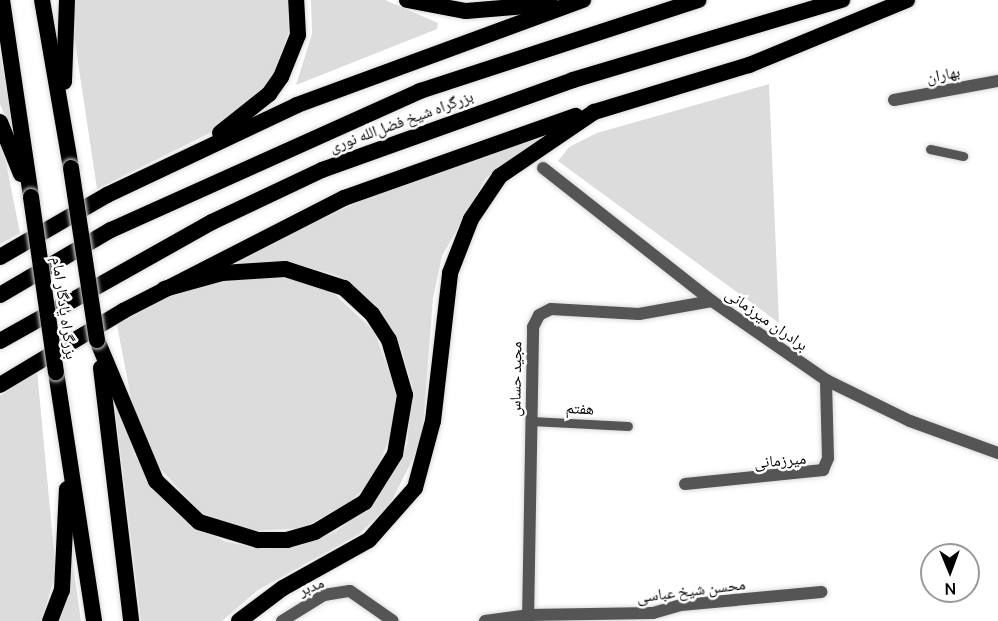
<!DOCTYPE html>
<html>
<head>
<meta charset="utf-8">
<style>
  body { margin:0 }
  #map { position:relative; width:998px; height:621px; overflow:hidden; background:#fff; font-family:Manrope,"Noto Naskh Arabic",sans-serif }
  div>[style] { position:absolute }
  [style*='--x'] { left:calc(var(--x)*1px); top:calc(var(--y)*1px); width:calc(var(--w)*1px); rotate:calc(var(--a)*1deg) }
  .green>* { inset:0; background:#dcdcdc }
  .roads { filter:drop-shadow(0 0 2px #dbdbdb) drop-shadow(0 0 2px #dbdbdb) }
  .service>* { height:9px; margin:-4.5px; padding:0 4.5px; transform-origin:4.5px; border-radius:4.5px; background:#555 }
  .minor>* { height:12px; margin:-6px; padding:0 6px; transform-origin:6px; border-radius:6px; background:#555 }
  .trunk>* { height:16px; margin:-8px; padding:0 8px; transform-origin:8px; border-radius:8px; background:#000 }
  .bridges { filter:drop-shadow(0 0 2px #dbdbdb) drop-shadow(0 0 2px #dbdbdb) }
  .trunk-bridge>* { height:16px; margin:-8px; padding:0 8px; transform-origin:8px; border-radius:8px; background:#000 }
  span { translate:-50% -50%; white-space:nowrap; text-align:center; line-height:1.15; -webkit-text-stroke:5px #fff; paint-order:stroke }
  .street-label { font-size:16px; color:#000 }
  .north { position:absolute; left:920px; top:543px; width:60px; height:60px; box-sizing:border-box; background:#fff; border:2px solid #999; border-radius:50%; rotate:179deg; font-size:16px; font-weight:700; line-height:24px; text-align:center; color:#000 }
  .north::after { content:''; display:block; margin:auto; width:21px; height:27px; background:#000; clip-path:polygon(50% 0,100% 100%,50% 72%,0 100%) }
</style>
</head>
<body>
<div id="map">
  <div class="green">
    <i style="clip-path:polygon(75px 0,288px 0,289px 32px,270px 83px,216px 130px,97px 189px,73px 29px)"></i>
    <i style="clip-path:polygon(311px 0,385px 0,438px 23px,437px 29px,296px 85px,312px 34px)"></i>
    <i style="clip-path:polygon(0 51px,0 54px,17px 144px,0 104px)"></i>
    <i style="clip-path:polygon(769px 84px,779px 323px,558px 161px,569px 147px,597px 133px)"></i>
    <i style="clip-path:polygon(547px 132px,486px 178px,442px 256px,433px 298px,422px 441px,389px 506px,359px 534px,258px 590px,222px 621px,141px 621px,112px 384px,135px 456px,167px 504px,188px 523px,226px 542px,264px 549px,297px 546px,335px 532px,376px 501px,407px 445px,412px 385px,401px 347px,374px 305px,339px 276px,291px 262px,214px 268px,365px 199px)"></i>
    <i style="clip-path:polygon(0 133px,20px 233px,0 244px)"></i>
    <i style="clip-path:polygon(288px 276px,329px 289px,374px 331px,396px 390px,394px 427px,372px 480px,351px 501px,303px 528px,250px 531px,200px 512px,158px 466px,132px 403px,116px 320px,181px 291px,237px 277px)"></i>
    <i style="clip-path:polygon(37px 371px,56px 572px,41px 621px,0 621px,0 396px)"></i>
    <i style="clip-path:polygon(70px 543px,81px 621px,58px 621px)"></i>
  </div>
  <div class="roads">
    <div class="service">
      <i style="--x:930;--y:149;--w:34;--a:12"></i>
      <i style="--x:531;--y:421;--w:97;--a:3"></i>
    </div>
    <div class="minor">
      <i style="--x:894;--y:100;--w:106;--a:-10.4"></i>
      <i style="--x:543;--y:168;--w:215;--a:38.2"></i>
      <i style="--x:712;--y:301;--w:139;--a:34.7"></i>
      <i style="--x:826;--y:380;--w:93;--a:26"></i>
      <i style="--x:910;--y:421;--w:94;--a:20"></i>
      <i style="--x:685;--y:484;--w:139;--a:-5.8"></i>
      <i style="--x:823;--y:470;--w:13;--a:-67"></i>
      <i style="--x:828;--y:458;--w:78;--a:-91.5"></i>
      <i style="--x:282;--y:621;--w:49;--a:-31.8"></i>
      <i style="--x:324;--y:595;--w:26;--a:-9"></i>
      <i style="--x:350;--y:591;--w:52;--a:34.9"></i>
      <i style="--x:485;--y:621;--w:43;--a:-7.9"></i>
      <i style="--x:528;--y:615;--w:125;--a:-0.9"></i>
      <i style="--x:653;--y:613;--w:29;--a:-16"></i>
      <i style="--x:681;--y:605;--w:141;--a:-5.3"></i>
      <i style="--x:528;--y:621;--w:294;--a:-89"></i>
      <i style="--x:533;--y:327;--w:13;--a:-63"></i>
      <i style="--x:539;--y:315;--w:13;--a:-27"></i>
      <i style="--x:551;--y:309;--w:88;--a:3.3"></i>
      <i style="--x:639;--y:314;--w:74;--a:-10.1"></i>
    </div>
    <div class="trunk">
      <i style="--x:2;--y:0;--w:199;--a:81.6"></i>
      <i style="--x:42;--y:0;--w:170;--a:80.2"></i>
      <i style="--x:407;--y:0;--w:60;--a:10.6"></i>
      <i style="--x:466;--y:11;--w:85;--a:-4.7"></i>
      <i style="--x:64;--y:82;--w:82;--a:-87.9"></i>
      <i style="--x:0;--y:122;--w:56;--a:68"></i>
      <i style="--x:220;--y:133;--w:63;--a:-38.5"></i>
      <i style="--x:269;--y:94;--w:21;--a:-55"></i>
      <i style="--x:281;--y:77;--w:45;--a:-68"></i>
      <i style="--x:298;--y:35;--w:35;--a:-93"></i>
      <i style="--x:0;--y:257;--w:124;--a:-30.1"></i>
      <i style="--x:107;--y:195;--w:210;--a:-25.3"></i>
      <i style="--x:297;--y:105;--w:305;--a:-20.2"></i>
      <i style="--x:0;--y:295;--w:129;--a:-30.4"></i>
      <i style="--x:111;--y:230;--w:339;--a:-24.2"></i>
      <i style="--x:420;--y:91;--w:293;--a:-18.1"></i>
      <i style="--x:97;--y:340;--w:153;--a:67.3"></i>
      <i style="--x:156;--y:481;--w:59;--a:43.6"></i>
      <i style="--x:199;--y:522;--w:62;--a:17"></i>
      <i style="--x:258;--y:540;--w:29;--a:0"></i>
      <i style="--x:287;--y:540;--w:29;--a:-16"></i>
      <i style="--x:315;--y:532;--w:58;--a:-31"></i>
      <i style="--x:365;--y:502;--w:57;--a:-58"></i>
      <i style="--x:395;--y:454;--w:60;--a:-80.4"></i>
      <i style="--x:405;--y:395;--w:57;--a:-106.2"></i>
      <i style="--x:389;--y:340;--w:31;--a:-123"></i>
      <i style="--x:372;--y:314;--w:38;--a:-137"></i>
      <i style="--x:344;--y:288;--w:62;--a:-162.1"></i>
      <i style="--x:285;--y:269;--w:63;--a:176.4"></i>
      <i style="--x:222;--y:273;--w:60;--a:164.6"></i>
      <i style="--x:0;--y:341;--w:243;--a:-29.3"></i>
      <i style="--x:212;--y:222;--w:122;--a:-25.3"></i>
      <i style="--x:322;--y:170;--w:267;--a:-19.7"></i>
      <i style="--x:573;--y:80;--w:281;--a:-16.6"></i>
      <i style="--x:101;--y:368;--w:255;--a:83.2"></i>
      <i style="--x:56;--y:372;--w:252;--a:81.3"></i>
      <i style="--x:0;--y:385;--w:144;--a:-31"></i>
      <i style="--x:123;--y:311;--w:248;--a:-27.1"></i>
      <i style="--x:344;--y:198;--w:246;--a:-19.5"></i>
      <i style="--x:50;--y:621;--w:33;--a:-69"></i>
      <i style="--x:62;--y:590;--w:101;--a:-87.2"></i>
      <i style="--x:239;--y:621;--w:55;--a:-36.9"></i>
      <i style="--x:283;--y:588;--w:98;--a:-29.2"></i>
      <i style="--x:369;--y:540;--w:69;--a:-48.5"></i>
      <i style="--x:415;--y:488;--w:69;--a:-75"></i>
      <i style="--x:433;--y:421;--w:149;--a:-83.4"></i>
      <i style="--x:450;--y:273;--w:58;--a:-68.7"></i>
      <i style="--x:471;--y:219;--w:52;--a:-56"></i>
      <i style="--x:500;--y:176;--w:114;--a:-34.2"></i>
      <i style="--x:594;--y:112;--w:162;--a:-16.9"></i>
      <i style="--x:749;--y:65;--w:171;--a:-22.4"></i>
    </div>
  </div>
  <div class="bridges">
    <div class="trunk-bridge">
      <i style="--x:71;--y:168;--w:174;--a:81.4"></i>
      <i style="--x:31;--y:197;--w:177;--a:81.9"></i>
    </div>
  </div>
  <div class="street-label">
    <span style="left:943px;top:74px;rotate:-11deg">بهاران</span>
    <span style="left:401px;top:121px;rotate:-20deg">بزرگراه شیخ فضل‌الله نوری</span>
    <span style="left:65px;top:308px;rotate:82deg">بزرگراه یادگار امام</span>
    <span style="left:767px;top:319px;rotate:35deg">برادران میرزمانی</span>
    <span style="left:515px;top:379px;rotate:-89deg">مجید حساس</span>
    <span style="left:580px;top:408px;rotate:3deg">هفتم</span>
    <span style="left:780px;top:460px;rotate:-5deg">میرزمانی</span>
    <span style="left:311px;top:586px;rotate:-22deg">مدبر</span>
    <span style="left:691px;top:590px;rotate:-7deg">محسن شیخ عباسی</span>
  </div>
  <div class="north">N</div>
</div>
</body>
</html>
